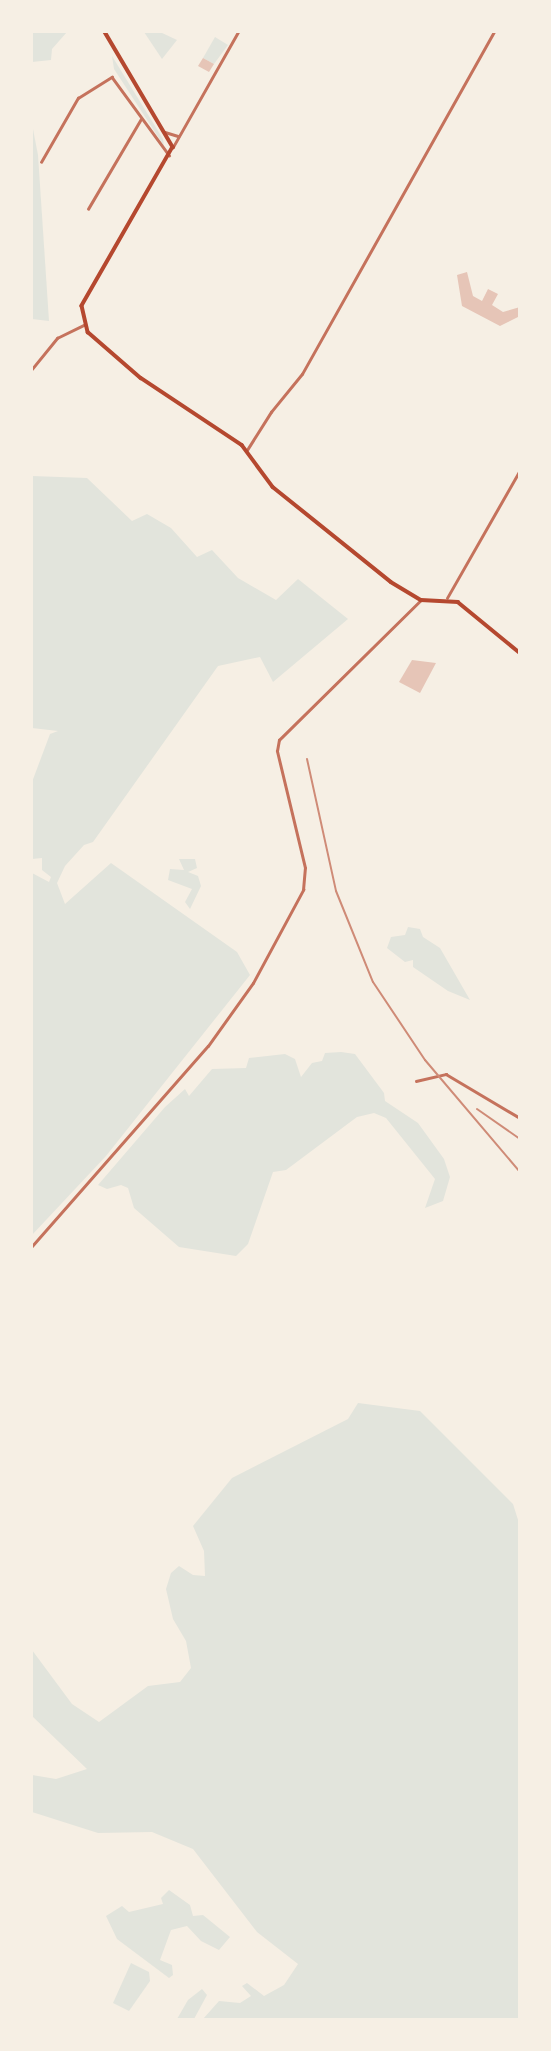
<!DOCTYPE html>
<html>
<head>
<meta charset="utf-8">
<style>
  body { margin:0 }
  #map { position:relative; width:551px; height:2051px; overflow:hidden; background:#f6efe4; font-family:"Noto Serif",serif }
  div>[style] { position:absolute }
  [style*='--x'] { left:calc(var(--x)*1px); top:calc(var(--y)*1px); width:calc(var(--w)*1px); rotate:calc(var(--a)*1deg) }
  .green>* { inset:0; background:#e2e4dc }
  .building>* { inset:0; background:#e6c5b7 }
  .minor>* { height:2.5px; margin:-1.25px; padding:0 1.25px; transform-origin:1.25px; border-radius:1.25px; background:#c5725c }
  .tertiary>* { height:2.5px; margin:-1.25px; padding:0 1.25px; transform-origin:1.25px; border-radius:1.25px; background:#c5725c }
  .secondary>* { height:3.5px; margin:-1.75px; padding:0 1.75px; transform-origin:1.75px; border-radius:1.75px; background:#b5482f }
  .rail>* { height:2px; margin:-1px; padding:0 1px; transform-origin:1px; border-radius:1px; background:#cf8b77 }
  span { translate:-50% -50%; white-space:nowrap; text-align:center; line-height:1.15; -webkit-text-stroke:5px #f6efe4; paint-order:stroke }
  .frame { position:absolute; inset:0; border:33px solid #f6efe4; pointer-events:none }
</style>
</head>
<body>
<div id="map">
  <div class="green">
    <i style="clip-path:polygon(32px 32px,67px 32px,52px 49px,51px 60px,32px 62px)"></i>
    <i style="clip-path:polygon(144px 32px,160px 32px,177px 40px,162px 59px)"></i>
    <i style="clip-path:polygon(215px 37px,228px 45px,214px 64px,203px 58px)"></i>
    <i style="clip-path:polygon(112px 56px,163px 139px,164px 146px,114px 69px)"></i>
    <i style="clip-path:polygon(32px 124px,38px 155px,49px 321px,32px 319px)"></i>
    <i style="clip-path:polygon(32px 476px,87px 478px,132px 521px,147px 514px,171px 528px,197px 557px,212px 550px,238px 578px,276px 600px,298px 579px,348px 619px,273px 682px,260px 657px,218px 666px,93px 842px,84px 845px,65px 866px,57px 883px,65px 904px,111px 863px,237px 952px,250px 975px,106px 1156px,32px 1235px,32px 873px,49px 882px,51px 877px,42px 870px,42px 858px,32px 859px,32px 782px,50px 734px,58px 731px,32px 728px)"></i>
    <i style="clip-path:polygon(179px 859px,195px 859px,197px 868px,188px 872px,198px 876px,201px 886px,190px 909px,185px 902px,192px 889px,168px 880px,170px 869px,184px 870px)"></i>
    <i style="clip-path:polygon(408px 927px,420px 929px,423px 937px,440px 948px,470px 1000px,448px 991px,413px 967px,413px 960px,405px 962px,387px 948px,391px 937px,405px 935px)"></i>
    <i style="clip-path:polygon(341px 1052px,355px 1054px,384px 1093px,385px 1101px,418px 1123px,444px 1159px,450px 1177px,443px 1201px,425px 1208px,435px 1179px,386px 1118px,374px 1113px,357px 1117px,286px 1170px,273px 1172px,248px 1244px,236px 1256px,179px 1247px,134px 1208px,128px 1188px,121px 1185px,107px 1189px,98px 1185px,165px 1107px,185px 1089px,189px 1096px,212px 1069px,246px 1068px,249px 1058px,285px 1054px,295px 1059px,301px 1077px,312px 1063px,322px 1061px,325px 1053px)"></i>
    <i style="clip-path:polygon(358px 1403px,420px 1411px,513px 1504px,519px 1523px,519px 2019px,203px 2019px,219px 2001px,240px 2003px,251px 1996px,242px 1986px,247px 1983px,264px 1996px,284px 1985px,298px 1964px,257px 1932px,193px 1849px,152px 1832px,98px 1833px,32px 1812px,32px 1775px,56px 1779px,87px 1769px,32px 1716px,32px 1650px,72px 1704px,99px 1722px,148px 1686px,180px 1682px,191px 1668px,186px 1641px,173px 1619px,166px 1589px,171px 1573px,179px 1566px,193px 1575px,205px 1576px,204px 1551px,193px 1526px,232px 1478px,348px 1419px)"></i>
    <i style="clip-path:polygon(169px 1890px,190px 1905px,193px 1916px,203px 1915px,230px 1937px,219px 1950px,201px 1941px,187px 1926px,171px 1930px,160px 1960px,172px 1965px,173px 1975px,169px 1978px,117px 1939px,106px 1916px,122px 1906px,129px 1912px,163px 1904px,161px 1898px)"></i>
    <i style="clip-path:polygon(131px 1963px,149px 1972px,150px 1981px,129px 2011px,113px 2003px)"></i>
    <i style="clip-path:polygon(202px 1989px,207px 1995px,194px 2019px,177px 2019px,188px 2000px)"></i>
  </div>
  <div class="building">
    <i style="clip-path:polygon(203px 58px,214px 64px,209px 72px,198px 66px)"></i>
    <i style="clip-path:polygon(467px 272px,473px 296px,482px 301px,488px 289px,498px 294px,492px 305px,503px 312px,520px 307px,520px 316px,500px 326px,462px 306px,457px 275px)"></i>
    <i style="clip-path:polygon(412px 660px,436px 663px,420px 693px,399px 682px)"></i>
  </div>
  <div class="minor">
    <i style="--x:41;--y:162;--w:74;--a:-60"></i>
    <i style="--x:78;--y:98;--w:40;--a:-32"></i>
    <i style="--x:112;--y:77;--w:97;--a:53.8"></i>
    <i style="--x:88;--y:209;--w:104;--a:-59.5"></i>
    <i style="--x:32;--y:369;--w:40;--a:-51"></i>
    <i style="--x:57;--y:338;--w:30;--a:-26"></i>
    <i style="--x:247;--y:450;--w:45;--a:-57.7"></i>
    <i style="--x:271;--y:412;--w:49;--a:-50.8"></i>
    <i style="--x:302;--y:374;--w:392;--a:-60.7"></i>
    <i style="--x:447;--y:598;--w:147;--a:-60.3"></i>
    <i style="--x:416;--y:1081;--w:31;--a:-13"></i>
    <i style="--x:446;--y:1074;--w:86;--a:30.7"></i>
  </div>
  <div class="tertiary">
    <i style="--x:165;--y:132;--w:14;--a:17"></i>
    <i style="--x:173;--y:147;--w:132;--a:-60.5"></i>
    <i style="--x:32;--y:1246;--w:266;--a:-48.7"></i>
    <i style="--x:208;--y:1046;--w:77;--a:-54.5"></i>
    <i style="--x:253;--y:983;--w:106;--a:-61.7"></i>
    <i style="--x:303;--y:890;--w:22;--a:-85"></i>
    <i style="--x:305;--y:868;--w:120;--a:-103.5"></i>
    <i style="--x:277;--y:751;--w:11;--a:-80"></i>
    <i style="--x:279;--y:740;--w:198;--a:-44.6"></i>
  </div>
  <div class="secondary">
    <i style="--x:105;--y:32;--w:134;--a:59.4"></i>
    <i style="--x:173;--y:147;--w:183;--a:119.8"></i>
    <i style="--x:82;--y:306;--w:27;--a:77"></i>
    <i style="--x:88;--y:332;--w:70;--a:41"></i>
    <i style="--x:141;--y:378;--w:121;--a:33.6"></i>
    <i style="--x:242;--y:445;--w:52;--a:53.6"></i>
    <i style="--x:273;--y:487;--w:151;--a:38.8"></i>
    <i style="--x:391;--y:582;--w:35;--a:31"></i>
    <i style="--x:421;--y:600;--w:37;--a:3"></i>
    <i style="--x:458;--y:602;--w:80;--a:39.4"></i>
  </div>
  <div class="rail">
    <i style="--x:307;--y:759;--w:135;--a:77.6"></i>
    <i style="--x:336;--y:891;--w:98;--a:67.9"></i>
    <i style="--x:373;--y:982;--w:94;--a:56.3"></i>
    <i style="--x:425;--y:1060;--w:147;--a:49.7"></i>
    <i style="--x:477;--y:1109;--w:52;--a:34.9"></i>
  </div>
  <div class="frame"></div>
</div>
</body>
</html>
